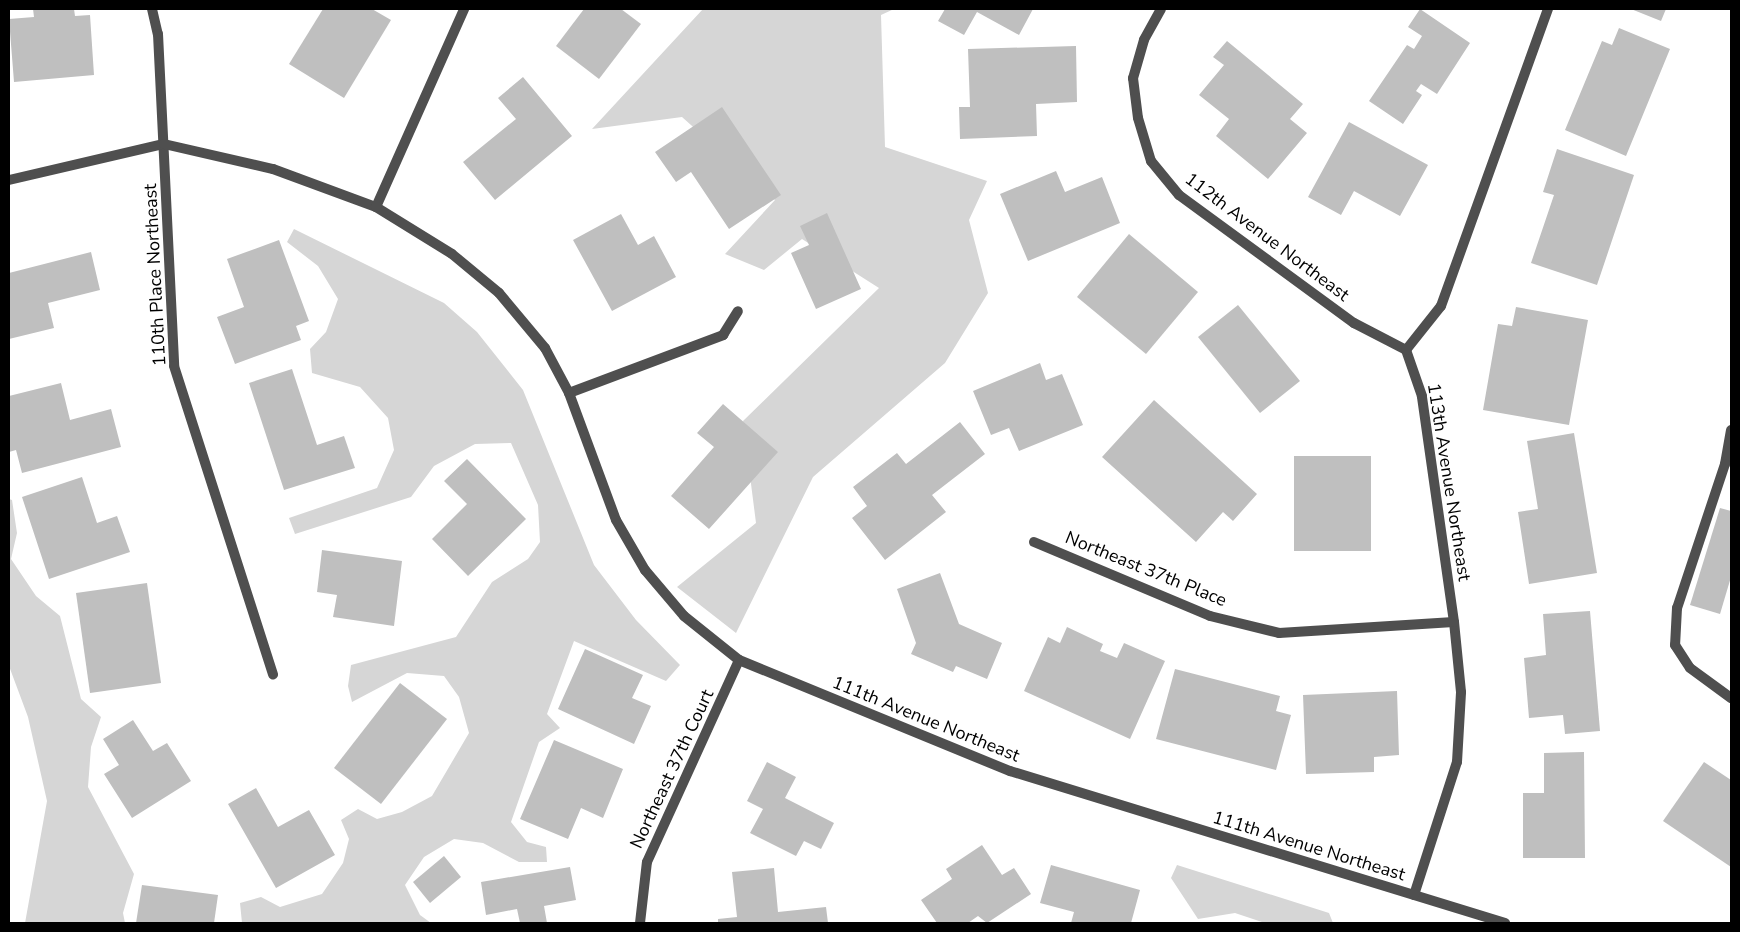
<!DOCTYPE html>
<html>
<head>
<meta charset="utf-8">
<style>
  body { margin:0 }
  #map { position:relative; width:1740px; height:932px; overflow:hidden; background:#fff; font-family:"Nunito Sans",sans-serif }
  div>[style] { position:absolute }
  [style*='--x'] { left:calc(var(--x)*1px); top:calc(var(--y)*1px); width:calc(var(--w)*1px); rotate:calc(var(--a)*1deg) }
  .green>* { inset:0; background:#d6d6d6 }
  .building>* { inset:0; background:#bfbfbf }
  .lane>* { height:10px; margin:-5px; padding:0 5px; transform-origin:5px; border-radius:5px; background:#4f4f4f }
  .street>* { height:10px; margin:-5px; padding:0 5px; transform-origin:5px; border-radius:5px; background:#4f4f4f }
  span { translate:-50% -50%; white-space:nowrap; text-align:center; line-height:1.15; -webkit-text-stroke:4px #fff; paint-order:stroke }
  .street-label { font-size:18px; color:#000 }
  .frame { position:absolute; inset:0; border:10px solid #000; pointer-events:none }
</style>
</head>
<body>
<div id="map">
  <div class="green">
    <i style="clip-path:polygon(703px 9px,894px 9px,881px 15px,885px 147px,987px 181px,969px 220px,988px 293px,945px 363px,813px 477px,736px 633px,677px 587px,756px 523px,743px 421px,879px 288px,802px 239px,764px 270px,725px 254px,775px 200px,682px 117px,592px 129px)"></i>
    <i style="clip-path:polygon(294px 229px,444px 303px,477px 332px,523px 390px,594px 565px,636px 620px,680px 665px,666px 681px,574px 641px,547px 714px,560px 728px,539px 742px,511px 822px,527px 842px,546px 847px,547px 862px,519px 862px,483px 843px,454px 839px,424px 857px,405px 885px,420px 915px,431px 923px,242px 923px,240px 903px,261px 897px,280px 907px,322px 894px,343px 863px,349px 839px,341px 820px,358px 809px,377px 819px,402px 812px,432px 796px,469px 733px,459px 697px,444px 676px,407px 673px,352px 702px,348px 686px,351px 665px,456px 637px,492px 582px,528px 559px,540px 542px,538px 505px,511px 443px,475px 444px,434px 466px,411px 497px,295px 534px,289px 518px,377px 488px,394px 450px,388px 418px,360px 387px,312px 373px,310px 349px,326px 332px,338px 299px,318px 266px,287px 242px)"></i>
    <i style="clip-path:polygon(9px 499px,12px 500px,17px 533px,11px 559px,36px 596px,60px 616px,81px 699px,101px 717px,91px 747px,88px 787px,134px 874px,123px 913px,125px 923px,25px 923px,47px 801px,28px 717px,9px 666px)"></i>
    <i style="clip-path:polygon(1177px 865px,1329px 913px,1333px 923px,1265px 923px,1235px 913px,1198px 919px,1171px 878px)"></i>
  </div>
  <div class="building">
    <i style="clip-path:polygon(33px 9px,74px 9px,75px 16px,90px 15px,94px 75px,14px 82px,9px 19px,34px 17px)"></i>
    <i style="clip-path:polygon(323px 9px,372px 9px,391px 20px,344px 98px,289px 64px)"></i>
    <i style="clip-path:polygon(584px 9px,621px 9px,641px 24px,599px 79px,556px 46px)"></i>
    <i style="clip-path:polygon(945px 9px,1033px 9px,1019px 35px,977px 12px,964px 35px,938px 21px)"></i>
    <i style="clip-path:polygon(1420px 9px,1470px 43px,1437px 94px,1421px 84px,1416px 91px,1422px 95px,1403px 124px,1369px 101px,1407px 45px,1414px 49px,1422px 36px,1408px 27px)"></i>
    <i style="clip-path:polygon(1631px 9px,1666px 9px,1661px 21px)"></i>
    <i style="clip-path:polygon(1619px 28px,1670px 49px,1626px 156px,1565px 130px,1602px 41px,1612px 45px)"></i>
    <i style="clip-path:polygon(1227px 41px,1303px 104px,1290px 119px,1307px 133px,1268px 179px,1216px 136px,1229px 119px,1199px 95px,1224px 65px,1213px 57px)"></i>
    <i style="clip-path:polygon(1076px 46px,1077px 102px,1036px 104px,1037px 136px,960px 139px,959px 107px,970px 107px,968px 49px)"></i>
    <i style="clip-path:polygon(523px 77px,572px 136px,495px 200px,463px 162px,516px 119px,498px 98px)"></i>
    <i style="clip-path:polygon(722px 107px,781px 195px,729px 229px,691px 172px,676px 182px,655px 152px)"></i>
    <i style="clip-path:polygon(1349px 122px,1428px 165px,1400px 216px,1354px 191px,1341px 215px,1308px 197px)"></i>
    <i style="clip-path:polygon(1557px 149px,1634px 175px,1597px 285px,1531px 263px,1554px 195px,1543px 192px)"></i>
    <i style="clip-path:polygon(1056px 171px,1065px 192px,1102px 177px,1120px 223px,1028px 261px,1000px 194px)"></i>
    <i style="clip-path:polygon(827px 213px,861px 289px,816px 309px,791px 253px,809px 245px,800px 226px)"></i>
    <i style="clip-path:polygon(621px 214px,638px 245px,654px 236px,676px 277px,612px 311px,573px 240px)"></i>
    <i style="clip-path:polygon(1129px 234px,1198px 292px,1146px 354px,1077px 297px)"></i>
    <i style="clip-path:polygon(279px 240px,309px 321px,296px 326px,301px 340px,235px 364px,217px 317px,244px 307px,227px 259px)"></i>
    <i style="clip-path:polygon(91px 252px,100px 290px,48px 303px,54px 328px,9px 339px,9px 273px)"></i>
    <i style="clip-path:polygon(1238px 305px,1300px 381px,1260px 413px,1198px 337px)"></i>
    <i style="clip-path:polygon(1516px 307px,1588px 320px,1569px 425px,1483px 410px,1498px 324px,1512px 326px)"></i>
    <i style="clip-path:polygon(1040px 363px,1046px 380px,1062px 374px,1083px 425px,1019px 451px,1009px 428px,991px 435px,973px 391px)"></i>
    <i style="clip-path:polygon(292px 369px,317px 445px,344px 436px,355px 468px,284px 490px,249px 383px)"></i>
    <i style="clip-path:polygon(61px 383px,70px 420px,111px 409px,121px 447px,22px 473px,16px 450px,9px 452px,9px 396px)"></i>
    <i style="clip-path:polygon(1154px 400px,1257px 494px,1233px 521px,1223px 512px,1196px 542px,1102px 457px)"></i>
    <i style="clip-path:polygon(723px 404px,778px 452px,709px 529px,671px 496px,714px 447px,697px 433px)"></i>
    <i style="clip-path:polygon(960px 422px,985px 454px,932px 495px,946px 512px,885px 560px,852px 518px,867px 506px,853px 487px,897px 453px,906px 464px)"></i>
    <i style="clip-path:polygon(1574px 433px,1597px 573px,1529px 584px,1518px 512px,1538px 509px,1527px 441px)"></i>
    <i style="clip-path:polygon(1294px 456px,1371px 456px,1371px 551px,1294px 551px)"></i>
    <i style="clip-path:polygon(467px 459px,526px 519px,468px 576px,432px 539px,467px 504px,444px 481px)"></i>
    <i style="clip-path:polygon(82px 477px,97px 523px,117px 516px,130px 552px,49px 579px,22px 497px)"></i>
    <i style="clip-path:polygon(1720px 508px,1731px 511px,1731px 577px,1720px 614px,1690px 605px)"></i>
    <i style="clip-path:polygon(322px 550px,402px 561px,394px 626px,333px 617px,337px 595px,317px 592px)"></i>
    <i style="clip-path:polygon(940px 573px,959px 624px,1002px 643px,987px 679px,956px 666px,953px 672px,911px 654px,916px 643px,897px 589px)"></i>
    <i style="clip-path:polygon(147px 583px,161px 683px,90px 693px,76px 593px)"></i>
    <i style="clip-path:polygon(1590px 611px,1600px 731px,1565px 734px,1563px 715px,1529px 718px,1524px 658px,1546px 655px,1543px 614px)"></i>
    <i style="clip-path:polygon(1067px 627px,1103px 644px,1100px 651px,1117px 658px,1124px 643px,1165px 661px,1130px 739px,1024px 691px,1048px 637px,1060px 643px)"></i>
    <i style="clip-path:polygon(585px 649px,643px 675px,632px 698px,651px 706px,634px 744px,558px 709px)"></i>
    <i style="clip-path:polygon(1175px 669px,1280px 696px,1276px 711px,1291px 715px,1276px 770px,1156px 739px)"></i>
    <i style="clip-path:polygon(400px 683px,447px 719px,381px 804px,334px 768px)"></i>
    <i style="clip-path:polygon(1397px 691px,1399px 755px,1374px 757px,1374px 772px,1306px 774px,1303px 695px)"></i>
    <i style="clip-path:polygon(133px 720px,153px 751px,167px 743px,191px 781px,132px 818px,104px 774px,119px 765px,103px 739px)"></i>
    <i style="clip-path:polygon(554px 740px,623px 769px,603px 818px,581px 808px,568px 839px,520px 819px)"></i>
    <i style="clip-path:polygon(1584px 752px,1585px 858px,1523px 858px,1523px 793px,1544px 793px,1544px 753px)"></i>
    <i style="clip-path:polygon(767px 762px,796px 777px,785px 798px,834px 823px,821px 849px,804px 841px,796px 856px,750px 833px,763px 809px,747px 801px)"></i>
    <i style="clip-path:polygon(1704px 762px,1731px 780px,1731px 867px,1663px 821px)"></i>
    <i style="clip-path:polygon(256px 788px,278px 827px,309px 810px,335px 855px,276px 888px,228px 804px)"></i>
    <i style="clip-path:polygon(982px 845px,1002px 875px,1014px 868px,1031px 894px,987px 923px,978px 916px,968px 923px,937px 923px,921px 900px,952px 879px,946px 869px)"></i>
    <i style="clip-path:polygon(444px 856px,461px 877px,430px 903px,413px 882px)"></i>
    <i style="clip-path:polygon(1051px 865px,1140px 890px,1131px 923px,1071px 923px,1074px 912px,1040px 903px)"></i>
    <i style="clip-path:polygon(570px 867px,576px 900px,544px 906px,547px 923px,520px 923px,517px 909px,486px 915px,481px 882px)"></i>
    <i style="clip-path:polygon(774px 868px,778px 912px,826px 907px,828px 923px,718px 923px,718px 919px,737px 917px,732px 872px)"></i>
    <i style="clip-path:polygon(142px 885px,218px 895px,214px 923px,136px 923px)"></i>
  </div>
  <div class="lane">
    <i style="--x:1731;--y:430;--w:35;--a:100"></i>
    <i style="--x:1725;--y:464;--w:152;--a:108.4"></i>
    <i style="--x:1677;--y:608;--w:37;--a:93"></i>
    <i style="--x:1675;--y:645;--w:27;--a:57"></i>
    <i style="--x:1690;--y:668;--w:51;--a:36.2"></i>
  </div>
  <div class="street">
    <i style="--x:152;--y:9;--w:26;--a:77"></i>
    <i style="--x:158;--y:34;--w:332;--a:87.2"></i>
    <i style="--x:174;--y:366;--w:324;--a:72.2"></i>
    <i style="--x:1161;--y:9;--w:35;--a:119"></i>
    <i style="--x:1144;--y:40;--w:40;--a:106"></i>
    <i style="--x:1133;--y:78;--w:40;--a:82.9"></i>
    <i style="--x:1138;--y:118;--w:45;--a:73.2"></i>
    <i style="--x:1151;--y:161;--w:44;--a:50.5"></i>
    <i style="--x:1179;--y:195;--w:217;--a:36.2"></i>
    <i style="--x:1354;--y:323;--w:59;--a:27.4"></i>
    <i style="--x:9;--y:180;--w:159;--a:-13.1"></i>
    <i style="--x:164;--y:144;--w:112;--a:12.9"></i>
    <i style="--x:273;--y:169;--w:110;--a:20.3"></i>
    <i style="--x:376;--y:207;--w:89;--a:31.7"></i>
    <i style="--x:452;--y:254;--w:61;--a:39.7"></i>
    <i style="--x:499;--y:293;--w:72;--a:50.1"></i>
    <i style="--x:545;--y:348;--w:51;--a:61.9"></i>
    <i style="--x:569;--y:393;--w:135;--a:69.7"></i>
    <i style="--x:616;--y:520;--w:58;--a:59.9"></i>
    <i style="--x:645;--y:570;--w:60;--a:49.7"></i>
    <i style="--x:684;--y:616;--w:70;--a:38.7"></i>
    <i style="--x:739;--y:660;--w:293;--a:22.3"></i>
    <i style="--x:1010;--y:771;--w:518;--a:17.07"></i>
    <i style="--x:376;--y:207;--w:217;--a:-66"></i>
    <i style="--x:569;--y:393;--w:165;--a:-20.6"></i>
    <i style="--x:723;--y:335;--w:28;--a:-58"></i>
    <i style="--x:1034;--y:542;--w:191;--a:22.8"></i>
    <i style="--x:1210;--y:616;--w:71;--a:13.8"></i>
    <i style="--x:1279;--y:633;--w:175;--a:-3.6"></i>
    <i style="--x:1414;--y:895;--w:140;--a:-72.1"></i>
    <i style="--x:1457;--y:762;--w:70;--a:-86.7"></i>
    <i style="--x:1461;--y:692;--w:70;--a:-95.7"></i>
    <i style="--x:1454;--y:622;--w:228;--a:-98.1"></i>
    <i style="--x:1422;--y:396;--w:49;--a:-109.2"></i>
    <i style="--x:1406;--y:350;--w:56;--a:-51.5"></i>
    <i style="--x:1441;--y:306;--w:316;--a:-70.2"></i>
    <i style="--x:640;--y:923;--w:61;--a:-83.5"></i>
    <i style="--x:647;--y:862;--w:222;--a:-65.5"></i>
  </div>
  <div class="street-label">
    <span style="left:1267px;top:237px;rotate:37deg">112th Avenue Northeast</span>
    <span style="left:155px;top:275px;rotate:-93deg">110th Place Northeast</span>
    <span style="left:1449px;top:482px;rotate:81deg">113th Avenue Northeast</span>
    <span style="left:1146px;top:569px;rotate:22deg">Northeast 37th Place</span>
    <span style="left:926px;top:719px;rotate:22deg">111th Avenue Northeast</span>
    <span style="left:672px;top:769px;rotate:-65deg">Northeast 37th Court</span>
    <span style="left:1309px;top:846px;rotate:17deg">111th Avenue Northeast</span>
  </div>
  <div class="frame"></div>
</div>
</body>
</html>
